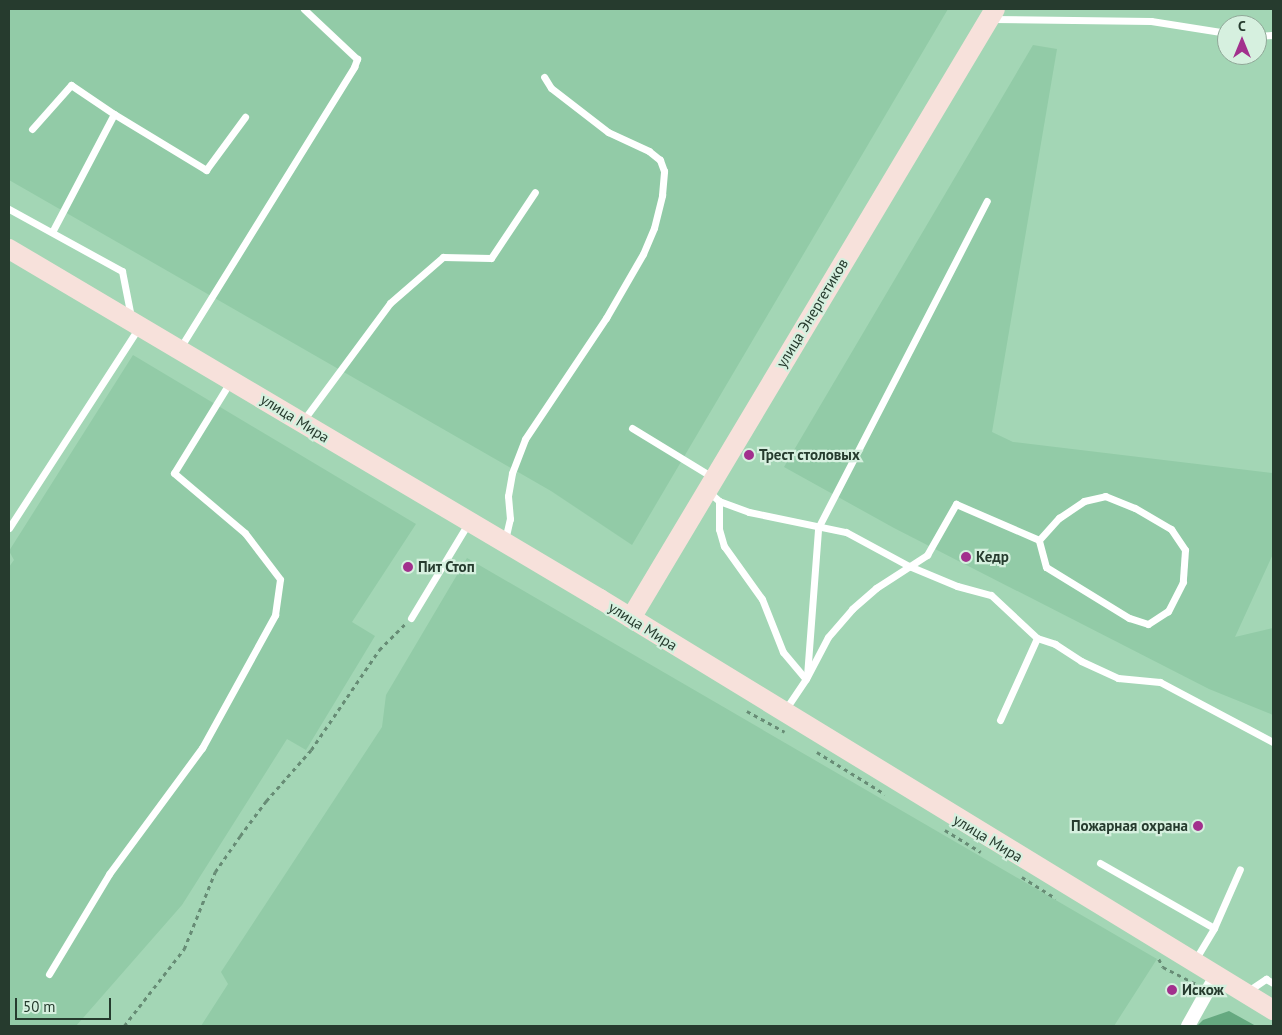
<!DOCTYPE html>
<html>
<head>
<meta charset="utf-8">
<style>
  body { margin:0 }
  #map { position:relative; width:1282px; height:1035px; overflow:hidden; background:#a3d6b5; font-family:"PT Sans",sans-serif }
  div>[style] { position:absolute }
  [style*='--x'] { left:calc(var(--x)*1px); top:calc(var(--y)*1px); width:calc(var(--w)*1px); rotate:calc(var(--a)*1deg) }
  .built>* { inset:0; background:#92cba7 }
  .forest>* { inset:0; background:#65a980 }
  .path>* { height:2.5px; margin-top:-1.25px; transform-origin:0; background:repeating-linear-gradient(90deg,#678c75 0 4px,transparent 0 8px) }
  .service>* { height:7px; margin:-3.5px; padding:0 3.5px; transform-origin:3.5px; border-radius:3.5px; background:#fff }
  .minor>* { height:14px; margin:-7px; padding:0 7px; transform-origin:7px; border-radius:7px; background:#fff }
  .secondary>* { height:20px; margin:-10px; padding:0 10px; transform-origin:10px; border-radius:10px; background:#f7e1db }
  .dots>* { width:14px; height:14px; translate:-50% -50%; box-sizing:border-box; border:2px solid #d6f0df; border-radius:50% }
  span { translate:-50% -50%; white-space:nowrap; text-align:center; line-height:1.15; -webkit-text-stroke:4.5px #d6f0df; paint-order:stroke }
  .street-label { font-size:15px; color:#263b2e }
  .poi-label { font-size:15px; color:#263b2e; font-weight:700 }
  .left { translate:0 -50%; text-align:left }
  .right { translate:-100% -50%; text-align:right }
  .frame { position:absolute; inset:0; border:10px solid #263b2e; pointer-events:none }
  .north { position:absolute; left:1217px; top:15px; width:50px; height:50px; box-sizing:border-box; background:#d6f0df; border:1px solid #90a898; border-radius:50%; rotate:0deg; font-size:14px; font-weight:700; line-height:20px; text-align:center; color:#263b2e }
  .north::after { content:''; display:block; margin:auto; width:18px; height:22px; background:#a2308d; clip-path:polygon(50% 0,100% 100%,50% 72%,0 100%) }
  .scale { position:absolute; left:15px; top:998px; width:96px; height:22px; box-sizing:border-box; border:2px solid #263b2e; border-top:0; padding-left:6px; font-size:15px; line-height:18px; white-space:nowrap; color:#263b2e; -webkit-text-stroke:4px #d6f0df; paint-order:stroke }
</style>
</head>
<body>
<div id="map">
  <div class="built">
    <i style="clip-path:polygon(9px 9px,948px 9px,632px 545px,551px 491px,9px 180px)"></i>
    <i style="clip-path:polygon(1033px 45px,1057px 49px,992px 432px,1013px 442px,1273px 473px,1273px 554px,1235px 637px,1273px 628px,1273px 715px,1209px 689px,894px 528px,784px 467px)"></i>
    <i style="clip-path:polygon(133px 355px,416px 524px,352px 622px,375px 636px,306px 750px,287px 739px,182px 905px,76px 1026px,9px 1026px,9px 567px,14px 560px,9px 551px)"></i>
    <i style="clip-path:polygon(467px 558px,1157px 959px,1114px 1026px,201px 1026px,228px 984px,221px 972px,382px 727px,386px 695px)"></i>
  </div>
  <div class="forest">
    <i style="clip-path:polygon(1229px 1011px,1256px 1026px,1197px 1026px,1203px 1020px)"></i>
  </div>
  <div class="path">
    <i style="--x:747;--y:711;--w:43;--a:28.9"></i>
    <i style="--x:817;--y:752;--w:80;--a:31.7"></i>
    <i style="--x:945;--y:830;--w:42;--a:31.4"></i>
    <i style="--x:1022;--y:877;--w:40;--a:32"></i>
    <i style="--x:1159;--y:959;--w:9;--a:63"></i>
    <i style="--x:1163;--y:967;--w:38;--a:27"></i>
    <i style="--x:124;--y:1026;--w:98;--a:-52.1"></i>
    <i style="--x:184;--y:949;--w:83;--a:-68.1"></i>
    <i style="--x:215;--y:872;--w:44;--a:-55.2"></i>
    <i style="--x:240;--y:836;--w:44;--a:-53.4"></i>
    <i style="--x:266;--y:801;--w:68;--a:-48.6"></i>
    <i style="--x:311;--y:750;--w:121;--a:-55.8"></i>
    <i style="--x:379;--y:650;--w:37;--a:-45"></i>
  </div>
  <div class="service">
    <i style="--x:992;--y:19;--w:159;--a:0.7"></i>
    <i style="--x:1151;--y:21;--w:77;--a:9"></i>
    <i style="--x:1257;--y:36;--w:16;--a:-4"></i>
    <i style="--x:114;--y:114;--w:108;--a:31.3"></i>
    <i style="--x:206;--y:170;--w:66;--a:-53.7"></i>
    <i style="--x:32;--y:129;--w:59;--a:-48.4"></i>
    <i style="--x:71;--y:85;--w:52;--a:34"></i>
    <i style="--x:114;--y:114;--w:133;--a:117.7"></i>
    <i style="--x:9;--y:209;--w:129;--a:28.8"></i>
    <i style="--x:122;--y:271;--w:47;--a:78.9"></i>
    <i style="--x:180;--y:348;--w:331;--a:-58.2"></i>
    <i style="--x:354;--y:67;--w:9;--a:-69"></i>
    <i style="--x:357;--y:59;--w:73;--a:-136.7"></i>
    <i style="--x:302;--y:422;--w:148;--a:-53.5"></i>
    <i style="--x:390;--y:303;--w:70;--a:-41"></i>
    <i style="--x:443;--y:257;--w:48;--a:1.2"></i>
    <i style="--x:491;--y:258;--w:79;--a:-56.3"></i>
    <i style="--x:632;--y:428;--w:96;--a:31.4"></i>
    <i style="--x:709;--y:492;--w:13;--a:42"></i>
    <i style="--x:719;--y:501;--w:32;--a:20"></i>
    <i style="--x:749;--y:512;--w:99;--a:11.7"></i>
    <i style="--x:846;--y:532;--w:72;--a:28.4"></i>
    <i style="--x:909;--y:566;--w:52;--a:22.6"></i>
    <i style="--x:957;--y:586;--w:35;--a:15"></i>
    <i style="--x:991;--y:595;--w:63;--a:43.1"></i>
    <i style="--x:1037;--y:638;--w:19;--a:18"></i>
    <i style="--x:1055;--y:644;--w:31;--a:33"></i>
    <i style="--x:1081;--y:661;--w:41;--a:24.7"></i>
    <i style="--x:1118;--y:678;--w:42;--a:5.4"></i>
    <i style="--x:1160;--y:682;--w:128;--a:28"></i>
    <i style="--x:719;--y:501;--w:28;--a:90"></i>
    <i style="--x:719;--y:529;--w:18;--a:74"></i>
    <i style="--x:724;--y:546;--w:65;--a:54.4"></i>
    <i style="--x:762;--y:599;--w:57;--a:68.4"></i>
    <i style="--x:783;--y:652;--w:35;--a:50"></i>
    <i style="--x:9;--y:528;--w:239;--a:-57.1"></i>
    <i style="--x:505;--y:540;--w:22;--a:-77"></i>
    <i style="--x:510;--y:519;--w:23;--a:-95"></i>
    <i style="--x:508;--y:496;--w:23;--a:-80"></i>
    <i style="--x:512;--y:473;--w:36;--a:-69"></i>
    <i style="--x:525;--y:439;--w:146;--a:-56.2"></i>
    <i style="--x:606;--y:318;--w:74;--a:-60"></i>
    <i style="--x:643;--y:254;--w:28;--a:-67"></i>
    <i style="--x:654;--y:228;--w:34;--a:-76"></i>
    <i style="--x:662;--y:195;--w:24;--a:-85"></i>
    <i style="--x:664;--y:171;--w:12;--a:-110"></i>
    <i style="--x:660;--y:160;--w:14;--a:-141"></i>
    <i style="--x:649;--y:151;--w:45;--a:-155.1"></i>
    <i style="--x:608;--y:132;--w:72;--a:-142.3"></i>
    <i style="--x:551;--y:88;--w:13;--a:-122"></i>
    <i style="--x:411;--y:618;--w:112;--a:-58.9"></i>
    <i style="--x:807;--y:676;--w:148;--a:-85.7"></i>
    <i style="--x:818;--y:528;--w:368;--a:-62.7"></i>
    <i style="--x:785;--y:710;--w:37;--a:-56"></i>
    <i style="--x:806;--y:679;--w:47;--a:-62.4"></i>
    <i style="--x:828;--y:637;--w:37;--a:-49"></i>
    <i style="--x:852;--y:609;--w:32;--a:-41"></i>
    <i style="--x:876;--y:588;--w:61;--a:-32.9"></i>
    <i style="--x:927;--y:555;--w:59;--a:-60.4"></i>
    <i style="--x:956;--y:504;--w:90;--a:23.4"></i>
    <i style="--x:1039;--y:540;--w:30;--a:-48"></i>
    <i style="--x:1059;--y:518;--w:30;--a:-34"></i>
    <i style="--x:1084;--y:501;--w:22;--a:-13"></i>
    <i style="--x:1105;--y:496;--w:32;--a:22"></i>
    <i style="--x:1135;--y:508;--w:42;--a:30.3"></i>
    <i style="--x:1171;--y:529;--w:25;--a:56"></i>
    <i style="--x:1185;--y:550;--w:32;--a:94"></i>
    <i style="--x:1183;--y:582;--w:33;--a:117"></i>
    <i style="--x:1168;--y:611;--w:24;--a:147"></i>
    <i style="--x:1148;--y:624;--w:20;--a:-162"></i>
    <i style="--x:1129;--y:618;--w:97;--a:-148.4"></i>
    <i style="--x:1046;--y:567;--w:28;--a:-105"></i>
    <i style="--x:1000;--y:720;--w:90;--a:-65.7"></i>
    <i style="--x:1100;--y:863;--w:131;--a:29.7"></i>
    <i style="--x:1195;--y:960;--w:37;--a:-59"></i>
    <i style="--x:1214;--y:928;--w:64;--a:-66.2"></i>
    <i style="--x:49;--y:974;--w:117;--a:-59"></i>
    <i style="--x:109;--y:874;--w:157;--a:-53.6"></i>
    <i style="--x:202;--y:748;--w:152;--a:-61.2"></i>
    <i style="--x:275;--y:615;--w:36;--a:-82"></i>
    <i style="--x:280;--y:579;--w:58;--a:-127.3"></i>
    <i style="--x:245;--y:533;--w:93;--a:-139.8"></i>
    <i style="--x:174;--y:473;--w:107;--a:-58.4"></i>
    <i style="--x:1248;--y:991;--w:22;--a:-34"></i>
    <i style="--x:1266;--y:979;--w:8;--a:30"></i>
  </div>
  <div class="minor">
    <i style="--x:1188;--y:1026;--w:57;--a:-60.8"></i>
  </div>
  <div class="secondary">
    <i style="--x:9;--y:249;--w:687;--a:30.63"></i>
    <i style="--x:600;--y:599;--w:789;--a:31.41"></i>
    <i style="--x:631;--y:618;--w:709;--a:-59.13"></i>
  </div>
  <div class="dots">
    <i style="left:749px;top:455px;background:#a2308d"></i>
    <i style="left:966px;top:557px;background:#a2308d"></i>
    <i style="left:408px;top:567px;background:#a2308d"></i>
    <i style="left:1198px;top:826px;background:#a2308d"></i>
    <i style="left:1172px;top:990px;background:#a2308d"></i>
  </div>
  <div class="street-label">
    <span style="left:812px;top:313px;rotate:-59deg">улица Энергетиков</span>
    <span style="left:295px;top:418px;rotate:32deg">улица Мира</span>
    <span style="left:643px;top:626px;rotate:32deg">улица Мира</span>
    <span style="left:988px;top:838px;rotate:31deg">улица Мира</span>
  </div>
  <div class="poi-label">
    <span class="left" style="left:759px;top:455px">Трест столовых</span>
    <span class="left" style="left:976px;top:557px">Кедр</span>
    <span class="left" style="left:418px;top:567px">Пит Стоп</span>
    <span class="right" style="left:1188px;top:826px">Пожарная охрана</span>
    <span class="left" style="left:1182px;top:990px">Искож</span>
  </div>
  <div class="frame"></div>
  <div class="north">С</div>
  <div class="scale">50 m</div>
</div>
</body>
</html>
